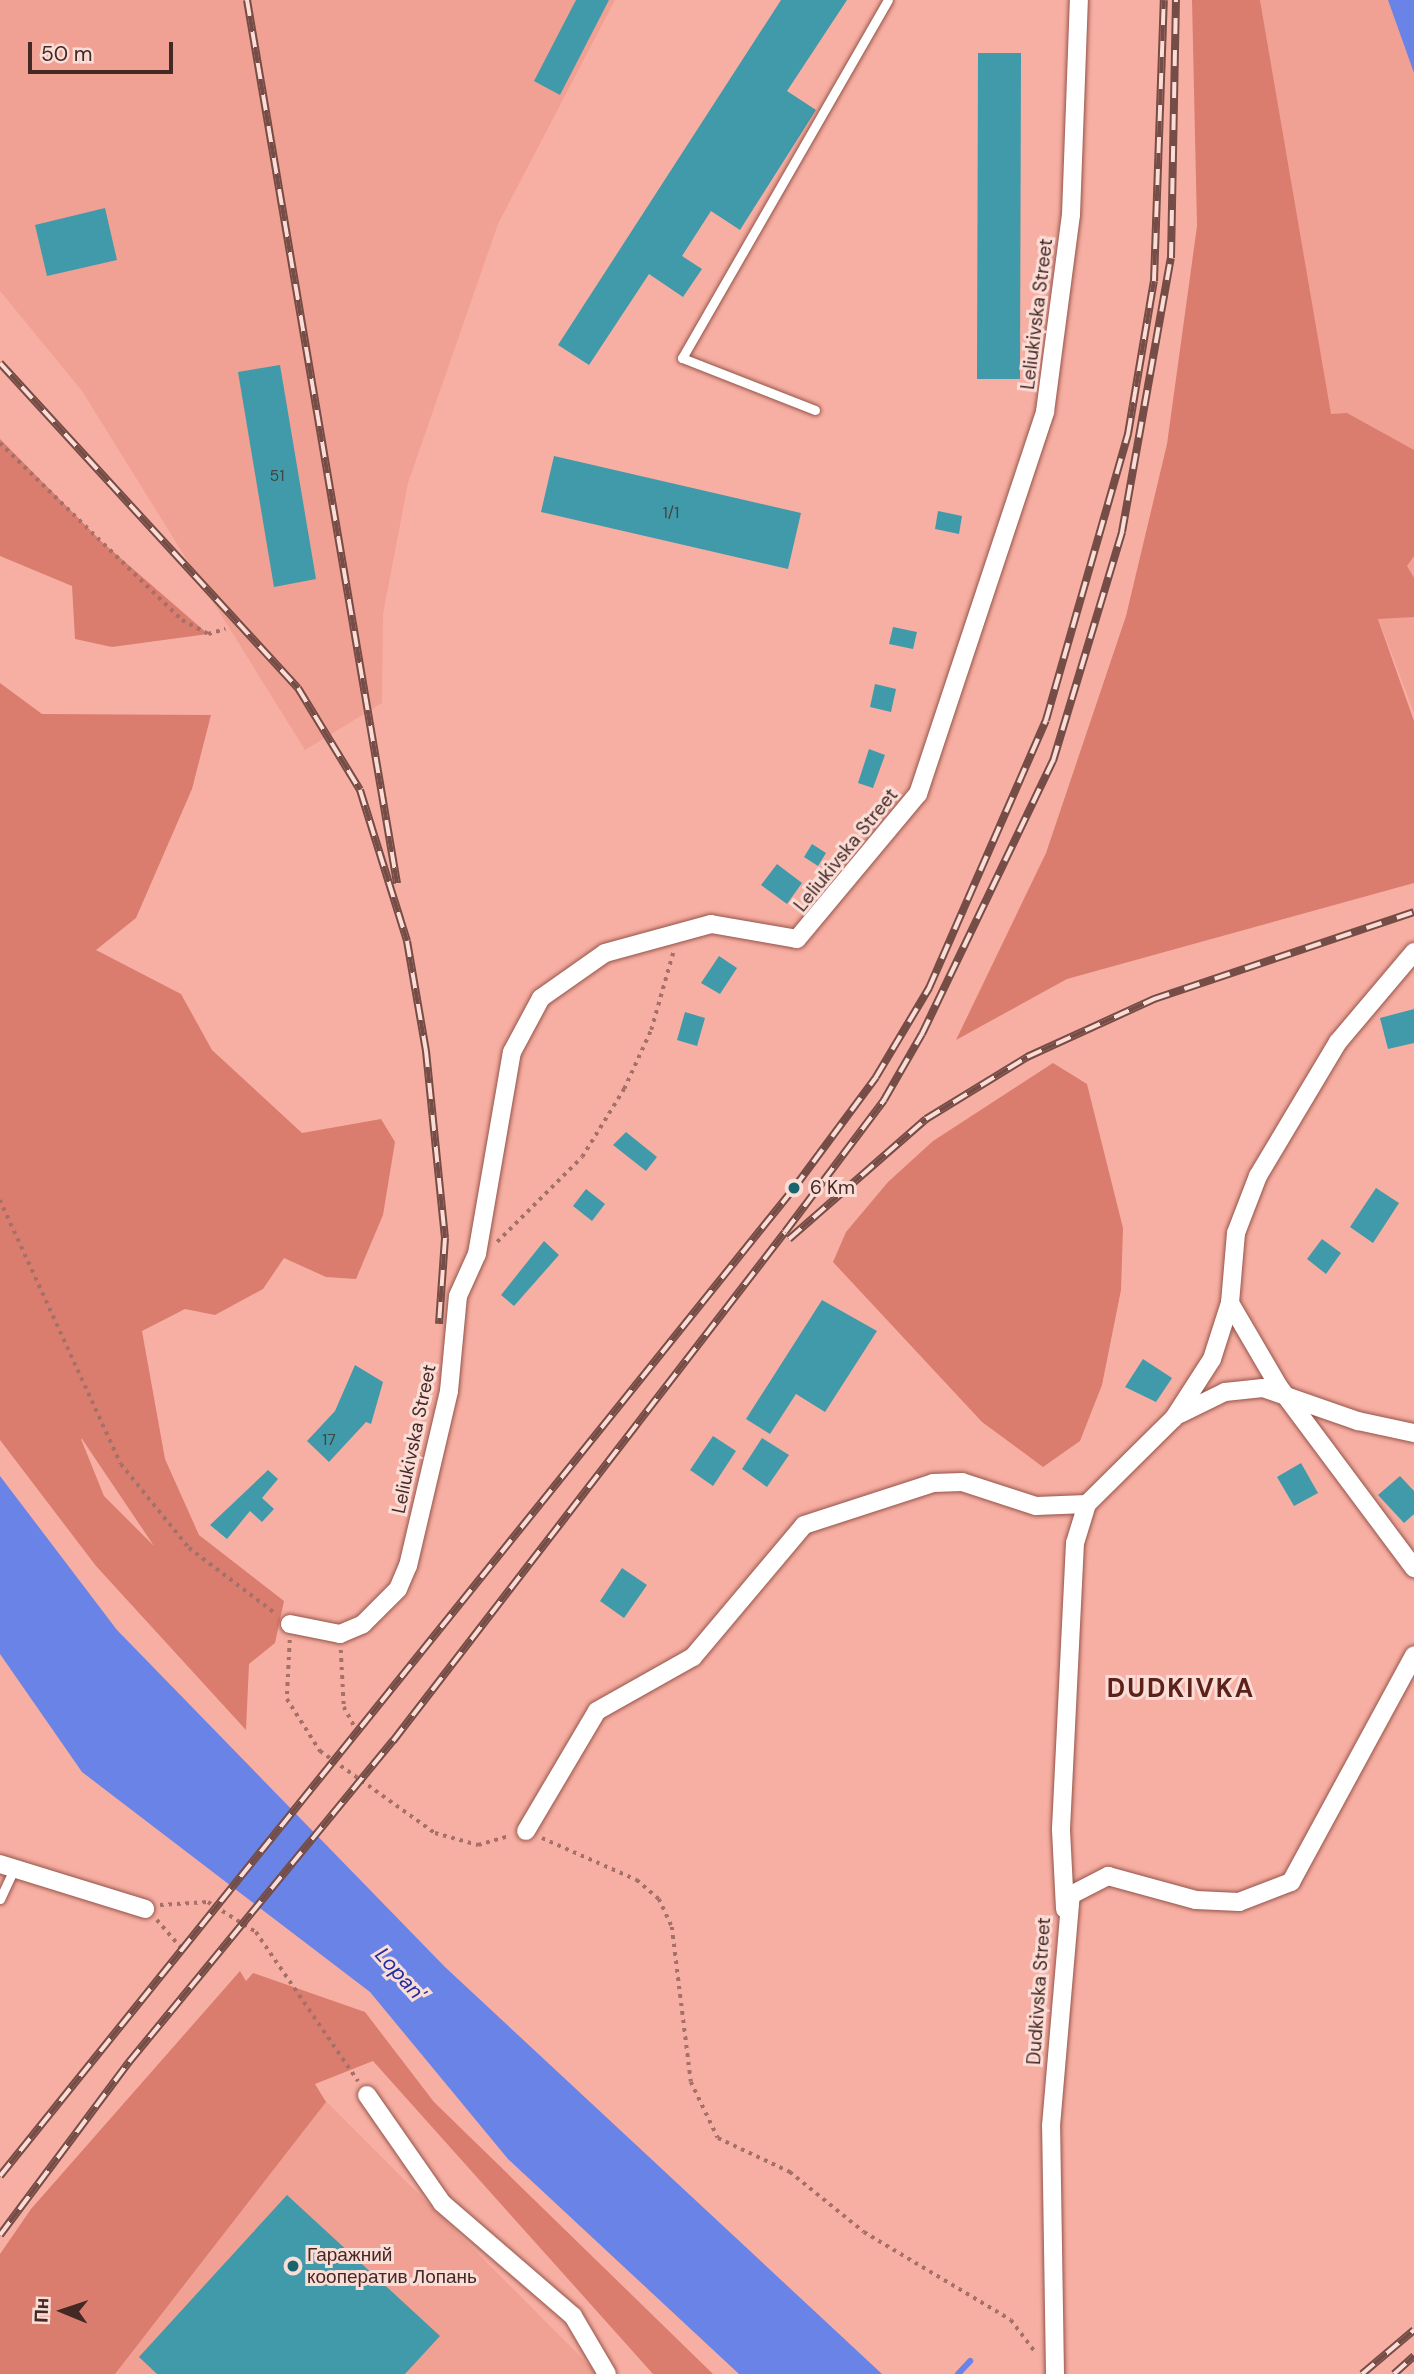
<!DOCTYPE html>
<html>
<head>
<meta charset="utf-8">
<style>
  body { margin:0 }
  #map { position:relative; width:1414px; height:2374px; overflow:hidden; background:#f8afa3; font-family:"DM Sans",sans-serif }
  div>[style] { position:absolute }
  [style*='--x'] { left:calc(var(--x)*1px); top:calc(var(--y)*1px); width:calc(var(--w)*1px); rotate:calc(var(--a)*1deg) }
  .built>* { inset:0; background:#f0a193 }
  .green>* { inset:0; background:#da7d6e }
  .water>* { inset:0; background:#6984e6 }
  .stream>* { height:6px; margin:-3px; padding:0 3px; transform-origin:3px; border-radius:3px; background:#6984e6 }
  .building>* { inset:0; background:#409aa9 }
  .path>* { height:3.5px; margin-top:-1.75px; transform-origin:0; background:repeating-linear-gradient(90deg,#a47067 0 3.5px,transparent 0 8.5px) }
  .roads { filter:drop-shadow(0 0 2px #94544a) drop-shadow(0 0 2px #94544a) }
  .service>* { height:9px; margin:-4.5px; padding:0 4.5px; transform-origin:4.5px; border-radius:4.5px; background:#fff }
  .minor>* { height:18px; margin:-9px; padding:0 9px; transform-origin:9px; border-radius:9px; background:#fff }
  .rail>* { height:8px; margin-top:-4px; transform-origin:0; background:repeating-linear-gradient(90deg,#fbddd7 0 16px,#754d46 0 32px); box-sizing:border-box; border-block:2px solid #754d46 }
  .dots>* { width:19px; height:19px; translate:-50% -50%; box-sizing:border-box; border:4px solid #fbddd7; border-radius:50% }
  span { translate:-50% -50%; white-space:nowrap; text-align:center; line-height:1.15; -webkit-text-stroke:6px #fbddd7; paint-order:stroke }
  .number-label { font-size:16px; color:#434444 }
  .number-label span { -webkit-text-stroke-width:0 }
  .street-label { font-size:19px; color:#442823 }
  .poi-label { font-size:19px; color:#442823 }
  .left { translate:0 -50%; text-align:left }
  .water-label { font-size:21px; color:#222e9f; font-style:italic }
  .district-label { font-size:26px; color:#5c221a; font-weight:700; letter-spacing:2px }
  .north { position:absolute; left:28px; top:2276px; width:70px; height:70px; -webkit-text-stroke:5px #fbddd7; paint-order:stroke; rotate:272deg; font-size:19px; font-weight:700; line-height:28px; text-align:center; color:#442823 }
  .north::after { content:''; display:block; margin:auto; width:24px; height:32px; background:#442823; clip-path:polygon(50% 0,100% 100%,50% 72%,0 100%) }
  .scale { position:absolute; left:28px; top:42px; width:145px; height:32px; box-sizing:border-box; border:4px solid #442823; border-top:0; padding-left:9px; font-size:21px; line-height:24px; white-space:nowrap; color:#442823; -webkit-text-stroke:5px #fbddd7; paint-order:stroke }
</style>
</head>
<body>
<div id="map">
  <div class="built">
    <i style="clip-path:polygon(0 0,615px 0,498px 224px,408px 483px,383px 614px,382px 703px,305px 750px,82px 391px,0 291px)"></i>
    <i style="clip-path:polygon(1260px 0,1414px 0,1414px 713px,1355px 557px)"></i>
    <i style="clip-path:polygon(319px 2094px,598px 2374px,106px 2374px)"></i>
  </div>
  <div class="green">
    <i style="clip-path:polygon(1192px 0,1260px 0,1331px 414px,1347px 413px,1414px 450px,1414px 556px,1407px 566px,1414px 578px,1414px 617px,1378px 619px,1414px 721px,1414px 883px,1067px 979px,956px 1040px,1046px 853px,1126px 616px,1167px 444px,1197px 226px)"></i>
    <i style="clip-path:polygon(0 439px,102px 542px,208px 634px,112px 647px,75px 639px,72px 586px,0 556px)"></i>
    <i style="clip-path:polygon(evenodd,0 683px,42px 714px,211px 715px,192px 789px,136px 918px,96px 950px,181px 994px,212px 1050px,302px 1133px,381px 1119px,395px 1142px,383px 1215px,356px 1279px,326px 1277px,284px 1258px,263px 1289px,215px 1315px,185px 1309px,142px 1331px,165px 1459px,199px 1535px,284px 1601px,275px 1643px,249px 1664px,246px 1730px,96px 1566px,0 1440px,0 683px,81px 1439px,82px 1439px,154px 1546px,104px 1496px,81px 1439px)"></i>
    <i style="clip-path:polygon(1053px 1063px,1087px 1084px,1123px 1228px,1121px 1290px,1102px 1385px,1080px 1441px,1043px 1467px,982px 1422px,833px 1262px,846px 1232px,888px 1182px,933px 1141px)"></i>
    <i style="clip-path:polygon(240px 1971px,246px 1981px,253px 1973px,365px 2012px,434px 2102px,713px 2374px,653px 2374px,373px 2061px,315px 2084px,326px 2102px,115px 2374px,0 2374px,0 2254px,31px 2209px)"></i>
  </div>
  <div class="water">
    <i style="clip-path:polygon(1388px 0,1414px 0,1414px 73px)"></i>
    <i style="clip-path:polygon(0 1476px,117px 1630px,445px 1967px,882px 2374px,739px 2374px,508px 2159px,370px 1992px,82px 1772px,0 1654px)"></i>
  </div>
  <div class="stream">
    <i style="--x:958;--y:2374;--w:18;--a:-47"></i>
  </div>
  <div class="building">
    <i style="clip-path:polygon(576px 0,609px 0,560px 95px,534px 81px)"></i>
    <i style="clip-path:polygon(781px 0,847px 0,787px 91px,816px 110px,740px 230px,711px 211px,682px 256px,702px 269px,683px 297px,649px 274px,589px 365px,558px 345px)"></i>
    <i style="clip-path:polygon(978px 53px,1021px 53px,1020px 379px,977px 379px)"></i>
    <i style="clip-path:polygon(105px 208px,117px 260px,47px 276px,35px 225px)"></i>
    <i style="clip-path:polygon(280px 365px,316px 579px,274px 587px,238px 372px)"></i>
    <i style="clip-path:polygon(554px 456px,801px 513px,788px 569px,541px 512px)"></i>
    <i style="clip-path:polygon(938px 511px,962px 516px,959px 534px,935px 529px)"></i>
    <i style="clip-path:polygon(893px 627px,917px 632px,913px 649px,889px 644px)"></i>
    <i style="clip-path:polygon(875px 684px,896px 689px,891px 712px,870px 707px)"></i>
    <i style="clip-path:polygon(869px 749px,885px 755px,873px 788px,858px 783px)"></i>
    <i style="clip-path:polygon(812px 844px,826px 853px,818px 866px,804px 857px)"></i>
    <i style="clip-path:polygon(777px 864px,802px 883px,787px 904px,761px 885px)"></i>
    <i style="clip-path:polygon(719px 956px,737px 968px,720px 994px,701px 983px)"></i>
    <i style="clip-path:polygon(1414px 1009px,1414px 1043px,1388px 1049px,1380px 1018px)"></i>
    <i style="clip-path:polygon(685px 1012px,705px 1018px,697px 1046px,677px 1040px)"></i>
    <i style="clip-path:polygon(626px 1132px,657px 1157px,646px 1171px,613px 1145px)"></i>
    <i style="clip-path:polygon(1376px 1188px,1399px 1203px,1373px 1243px,1350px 1227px)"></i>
    <i style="clip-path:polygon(586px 1189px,605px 1204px,592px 1221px,573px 1206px)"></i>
    <i style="clip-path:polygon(1322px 1239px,1341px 1253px,1326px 1274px,1307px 1259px)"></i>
    <i style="clip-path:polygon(544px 1241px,559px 1255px,514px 1306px,501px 1295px)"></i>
    <i style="clip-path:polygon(822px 1300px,877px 1331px,825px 1412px,796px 1394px,770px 1434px,746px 1419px)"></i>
    <i style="clip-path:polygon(1143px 1359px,1172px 1378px,1156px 1402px,1125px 1387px)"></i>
    <i style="clip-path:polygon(355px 1365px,383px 1382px,371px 1424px,366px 1422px,329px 1462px,307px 1441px,335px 1411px)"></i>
    <i style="clip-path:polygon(713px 1436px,736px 1451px,713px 1486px,690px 1470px)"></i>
    <i style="clip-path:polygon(762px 1438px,789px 1455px,767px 1487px,742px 1469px)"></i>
    <i style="clip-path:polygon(1301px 1463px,1318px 1493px,1294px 1506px,1277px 1477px)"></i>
    <i style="clip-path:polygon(268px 1470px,278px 1479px,262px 1498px,274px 1509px,262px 1522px,250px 1511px,227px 1539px,210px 1525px)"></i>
    <i style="clip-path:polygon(1400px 1476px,1414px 1491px,1414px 1514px,1404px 1523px,1378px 1495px)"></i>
    <i style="clip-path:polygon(622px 1568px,647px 1585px,624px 1618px,600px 1601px)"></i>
    <i style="clip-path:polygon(287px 2195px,440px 2336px,405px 2374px,157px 2374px,139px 2357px)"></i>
  </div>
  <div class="path">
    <i style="--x:0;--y:443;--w:254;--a:44.2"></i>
    <i style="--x:182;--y:620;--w:30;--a:28"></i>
    <i style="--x:208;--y:634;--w:18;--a:-16"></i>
    <i style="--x:0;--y:1200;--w:290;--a:65.4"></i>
    <i style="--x:121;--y:1464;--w:108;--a:51"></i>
    <i style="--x:189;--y:1548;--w:108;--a:37.1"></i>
    <i style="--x:497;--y:1242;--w:120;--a:-45"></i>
    <i style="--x:582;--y:1157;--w:80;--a:-58.3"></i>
    <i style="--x:624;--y:1089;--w:65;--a:-65.4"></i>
    <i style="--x:651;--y:1030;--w:80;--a:-74.1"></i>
    <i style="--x:290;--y:1640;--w:59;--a:92.9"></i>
    <i style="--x:287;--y:1699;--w:62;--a:57.6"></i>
    <i style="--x:320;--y:1751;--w:141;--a:35.5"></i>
    <i style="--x:435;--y:1833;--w:45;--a:15.6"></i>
    <i style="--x:478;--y:1845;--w:32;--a:-16"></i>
    <i style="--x:341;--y:1650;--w:57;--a:87"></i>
    <i style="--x:344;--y:1707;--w:24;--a:62"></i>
    <i style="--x:542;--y:1838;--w:104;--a:23.9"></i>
    <i style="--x:637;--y:1880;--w:29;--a:41"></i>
    <i style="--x:659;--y:1899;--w:31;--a:65"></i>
    <i style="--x:672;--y:1927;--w:156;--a:83"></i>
    <i style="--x:691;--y:2082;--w:62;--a:64.3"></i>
    <i style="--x:718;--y:2138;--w:80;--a:25.3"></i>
    <i style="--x:790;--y:2172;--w:95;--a:39"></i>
    <i style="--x:864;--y:2232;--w:171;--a:30.9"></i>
    <i style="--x:1011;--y:2320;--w:41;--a:52.9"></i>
    <i style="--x:160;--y:1905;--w:48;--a:-3.6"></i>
    <i style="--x:208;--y:1902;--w:57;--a:32"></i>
    <i style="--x:256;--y:1932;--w:181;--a:55.6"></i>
    <i style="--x:157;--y:1920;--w:37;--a:49"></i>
  </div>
  <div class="roads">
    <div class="service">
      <i style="--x:815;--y:410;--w:143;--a:-158.6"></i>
      <i style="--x:682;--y:358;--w:413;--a:-60.1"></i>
      <i style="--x:0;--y:1899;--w:31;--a:-65"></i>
    </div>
    <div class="minor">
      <i style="--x:1230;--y:1303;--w:97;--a:59.7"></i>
      <i style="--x:1279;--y:1387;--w:226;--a:53.3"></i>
      <i style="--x:1180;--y:1414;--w:50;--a:-26.1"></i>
      <i style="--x:1225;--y:1392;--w:38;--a:-6"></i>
      <i style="--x:1263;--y:1388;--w:101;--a:19.2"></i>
      <i style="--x:1358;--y:1421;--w:57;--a:12.1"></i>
      <i style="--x:290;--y:1624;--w:51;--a:11.3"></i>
      <i style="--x:340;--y:1634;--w:25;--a:-23"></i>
      <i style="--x:363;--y:1624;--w:49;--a:-45"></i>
      <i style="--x:398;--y:1589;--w:25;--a:-67"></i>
      <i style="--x:408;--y:1566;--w:180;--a:-76.8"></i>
      <i style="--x:449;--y:1391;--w:95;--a:-84.6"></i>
      <i style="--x:458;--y:1296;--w:46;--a:-65.7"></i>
      <i style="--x:477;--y:1254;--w:205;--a:-80.2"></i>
      <i style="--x:512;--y:1052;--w:61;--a:-61.8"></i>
      <i style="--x:541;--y:998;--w:78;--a:-35.1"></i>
      <i style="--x:605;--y:953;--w:110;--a:-15.3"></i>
      <i style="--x:711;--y:924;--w:87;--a:9.9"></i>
      <i style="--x:797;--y:939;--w:189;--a:-50.2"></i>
      <i style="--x:918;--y:794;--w:403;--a:-71.6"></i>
      <i style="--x:1045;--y:412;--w:199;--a:-82.5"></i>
      <i style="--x:1071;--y:215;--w:215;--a:-87.9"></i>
      <i style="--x:526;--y:1831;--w:139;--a:-59.4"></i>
      <i style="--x:597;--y:1711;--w:110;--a:-29.4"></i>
      <i style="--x:693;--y:1657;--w:172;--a:-49.9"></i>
      <i style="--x:804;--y:1525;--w:136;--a:-18"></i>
      <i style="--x:933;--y:1483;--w:29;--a:-2"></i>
      <i style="--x:962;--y:1482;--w:78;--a:18"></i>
      <i style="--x:1036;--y:1506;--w:51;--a:-2.2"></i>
      <i style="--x:0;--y:1864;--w:152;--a:17.2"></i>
      <i style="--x:1065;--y:1909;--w:80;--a:-92.9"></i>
      <i style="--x:1061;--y:1829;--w:286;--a:-87.2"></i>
      <i style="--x:1075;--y:1543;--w:41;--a:-72.9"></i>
      <i style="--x:1087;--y:1504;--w:122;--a:-44.7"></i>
      <i style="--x:1174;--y:1418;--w:70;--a:-57.2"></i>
      <i style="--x:1212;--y:1359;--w:59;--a:-72.2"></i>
      <i style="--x:1230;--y:1303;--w:70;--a:-85.1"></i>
      <i style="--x:1236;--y:1233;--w:61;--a:-68.9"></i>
      <i style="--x:1258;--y:1176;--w:156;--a:-59.2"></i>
      <i style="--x:1338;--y:1042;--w:118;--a:-49.8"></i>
      <i style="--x:367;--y:2095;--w:131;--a:55.2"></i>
      <i style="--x:442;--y:2203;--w:173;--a:40.8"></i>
      <i style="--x:573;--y:2316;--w:67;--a:59.6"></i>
      <i style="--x:1055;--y:2374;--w:248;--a:-90.9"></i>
      <i style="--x:1051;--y:2126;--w:232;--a:-85.1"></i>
      <i style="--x:1071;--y:1895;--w:42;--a:-27.2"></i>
      <i style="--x:1108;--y:1876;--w:91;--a:15.3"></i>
      <i style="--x:1196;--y:1900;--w:43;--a:2.7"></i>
      <i style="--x:1239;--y:1902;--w:56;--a:-21"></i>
      <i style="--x:1291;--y:1882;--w:258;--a:-61.5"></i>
    </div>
  </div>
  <div class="rail">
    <i style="--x:247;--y:0;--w:896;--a:80.36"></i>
    <i style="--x:0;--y:363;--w:441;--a:47.5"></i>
    <i style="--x:298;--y:688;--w:119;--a:58.7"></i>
    <i style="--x:360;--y:790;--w:158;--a:72.7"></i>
    <i style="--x:407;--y:941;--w:112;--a:80.2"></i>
    <i style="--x:426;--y:1051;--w:188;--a:84.2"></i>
    <i style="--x:445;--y:1238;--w:86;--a:94"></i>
    <i style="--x:789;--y:1239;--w:182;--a:-41.2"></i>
    <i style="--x:926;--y:1119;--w:119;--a:-31.5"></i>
    <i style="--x:1027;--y:1057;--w:140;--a:-24.5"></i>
    <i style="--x:1154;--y:999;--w:274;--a:-18.5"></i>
    <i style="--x:0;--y:2176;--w:1268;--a:-51.21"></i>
    <i style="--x:794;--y:1188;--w:138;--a:-53.5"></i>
    <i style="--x:876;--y:1077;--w:104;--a:-59.2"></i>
    <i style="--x:929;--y:988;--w:292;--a:-66.4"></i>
    <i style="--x:1046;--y:720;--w:298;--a:-74"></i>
    <i style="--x:1128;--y:434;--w:155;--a:-80.4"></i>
    <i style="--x:1154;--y:281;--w:281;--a:-88"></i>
    <i style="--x:0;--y:2235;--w:216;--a:-53.3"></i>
    <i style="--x:129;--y:2062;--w:416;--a:-50.6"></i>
    <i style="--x:393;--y:1741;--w:642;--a:-52.4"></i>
    <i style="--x:785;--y:1232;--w:165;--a:-53.1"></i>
    <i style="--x:884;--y:1100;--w:76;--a:-60.1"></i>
    <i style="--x:922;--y:1034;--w:303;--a:-64.4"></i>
    <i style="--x:1053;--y:761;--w:239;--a:-73.2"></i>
    <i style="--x:1122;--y:532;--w:278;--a:-79.9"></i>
    <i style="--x:1171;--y:258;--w:258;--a:-88.9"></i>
    <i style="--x:1362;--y:2374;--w:68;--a:-40.2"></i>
    <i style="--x:1394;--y:2374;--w:27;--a:-42"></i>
  </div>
  <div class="dots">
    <i style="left:794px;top:1188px;background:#1a6470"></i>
    <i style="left:293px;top:2266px;background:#1a6470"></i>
  </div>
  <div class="number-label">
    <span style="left:277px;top:476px">51</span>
    <span style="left:671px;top:513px">1/1</span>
    <span style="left:329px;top:1440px">17</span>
  </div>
  <div class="street-label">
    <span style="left:1037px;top:314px;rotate:-83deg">Leliukivska Street</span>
    <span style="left:846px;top:850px;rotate:-51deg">Leliukivska Street</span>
    <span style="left:414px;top:1439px;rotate:-78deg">Leliukivska Street</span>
    <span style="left:1039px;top:1991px;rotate:-86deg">Dudkivska Street</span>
  </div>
  <div class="poi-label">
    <span class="left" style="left:810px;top:1188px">6 Km</span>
    <span class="left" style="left:307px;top:2266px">Гаражний<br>кооператив Лопань</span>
  </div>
  <div class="water-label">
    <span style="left:400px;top:1974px;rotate:48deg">Lopan'</span>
  </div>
  <div class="district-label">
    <span style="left:1181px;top:1689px">DUDKIVKA</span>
  </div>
  <div class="north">Пн</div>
  <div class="scale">50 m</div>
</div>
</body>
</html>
